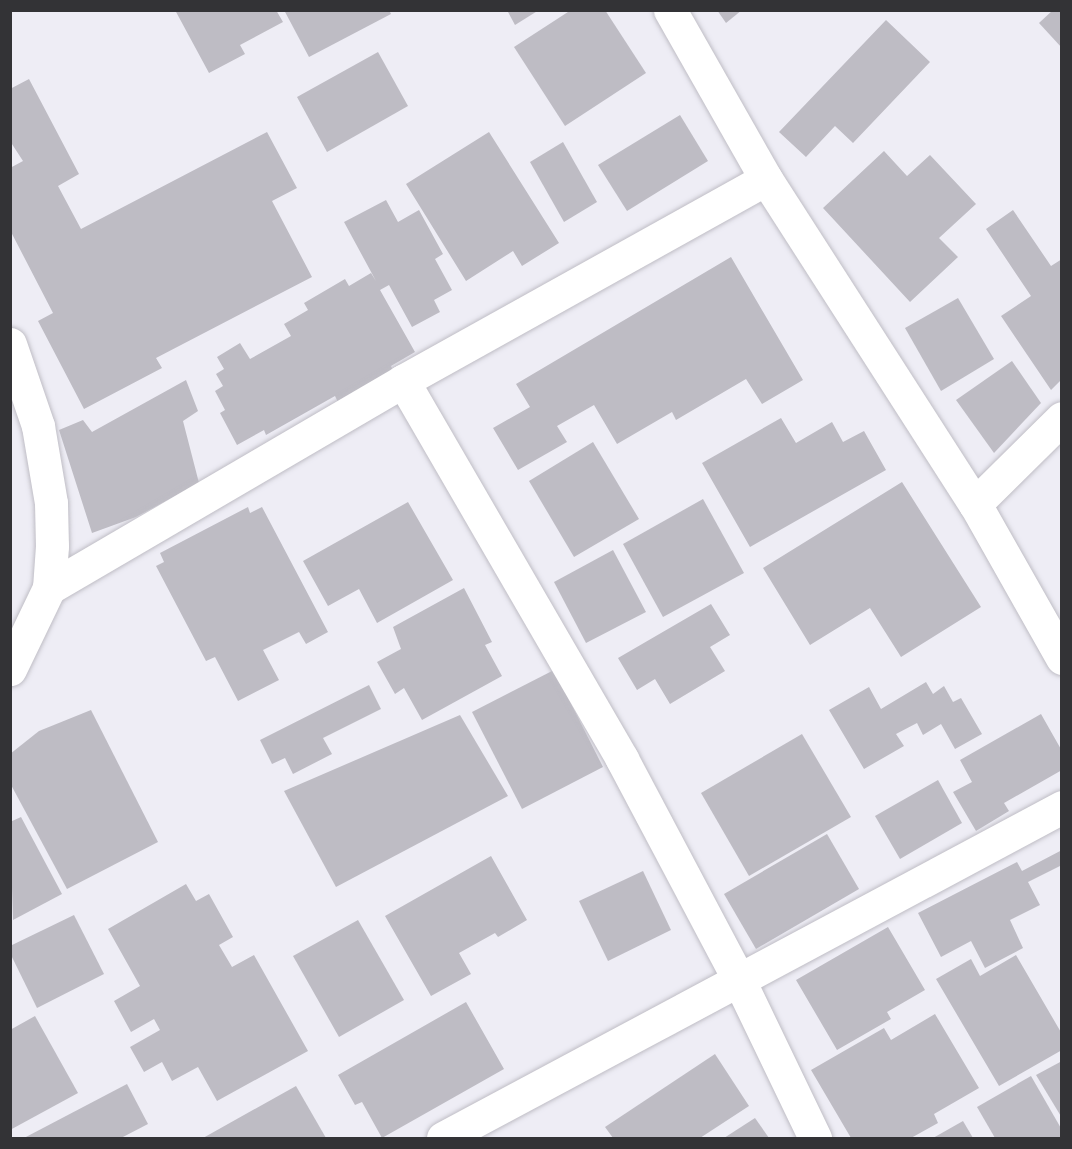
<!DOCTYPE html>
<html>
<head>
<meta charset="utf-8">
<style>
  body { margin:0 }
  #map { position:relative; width:1072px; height:1149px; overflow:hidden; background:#eeedf5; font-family:Mulish,sans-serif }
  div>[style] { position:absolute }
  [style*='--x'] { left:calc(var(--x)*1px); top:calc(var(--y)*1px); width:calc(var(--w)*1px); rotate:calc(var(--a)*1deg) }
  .building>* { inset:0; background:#bebcc4 }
  .roads { filter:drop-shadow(0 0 2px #bfbdc5) drop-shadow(0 0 2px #bfbdc5) }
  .minor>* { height:33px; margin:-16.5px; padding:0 16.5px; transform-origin:16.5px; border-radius:16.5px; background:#fff }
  span { translate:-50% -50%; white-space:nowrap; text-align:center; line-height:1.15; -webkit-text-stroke:4.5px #fff; paint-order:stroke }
  .frame { position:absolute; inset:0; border:12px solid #333336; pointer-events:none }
</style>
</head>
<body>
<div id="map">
  <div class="building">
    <i style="clip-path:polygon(175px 10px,276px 10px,283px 22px,240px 45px,245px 54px,209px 73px)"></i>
    <i style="clip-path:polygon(284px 10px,389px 10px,391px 14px,309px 57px)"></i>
    <i style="clip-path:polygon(507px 10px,539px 10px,515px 25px)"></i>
    <i style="clip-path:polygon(571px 10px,605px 10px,646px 73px,565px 126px,514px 47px)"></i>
    <i style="clip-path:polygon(717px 10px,742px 10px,726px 23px)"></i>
    <i style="clip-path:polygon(1053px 10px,1062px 10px,1062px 48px,1039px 23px)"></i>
    <i style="clip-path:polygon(886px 20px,930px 62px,853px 143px,835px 126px,806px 157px,779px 132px)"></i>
    <i style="clip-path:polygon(378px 52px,408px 106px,327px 152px,297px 97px)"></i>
    <i style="clip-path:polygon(29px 79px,79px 174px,58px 186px,81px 229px,267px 132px,297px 188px,272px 201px,312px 277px,156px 358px,162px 368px,84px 409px,38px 321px,53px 313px,10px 230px,10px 168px,23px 161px,10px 141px,10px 89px)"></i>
    <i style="clip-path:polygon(680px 115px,708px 161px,627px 211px,598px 165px)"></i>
    <i style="clip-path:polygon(489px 132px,559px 243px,522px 266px,513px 251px,466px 281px,406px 184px)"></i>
    <i style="clip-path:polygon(563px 142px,597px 202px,564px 222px,530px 162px)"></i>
    <i style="clip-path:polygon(884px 151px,907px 176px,930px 155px,976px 204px,939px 238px,958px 257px,910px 302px,823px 208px)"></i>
    <i style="clip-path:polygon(386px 200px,398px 222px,419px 210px,443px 254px,435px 259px,452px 290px,434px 300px,440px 312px,412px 327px,389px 285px,380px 290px,415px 352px,391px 366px,393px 371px,338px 402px,335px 396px,266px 435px,264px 430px,237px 445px,220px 413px,225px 410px,215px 391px,223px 386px,216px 374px,224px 369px,217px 357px,240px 343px,250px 359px,291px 336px,284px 324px,308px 310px,304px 303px,345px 279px,349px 286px,371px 273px,376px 281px,344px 222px)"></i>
    <i style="clip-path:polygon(1013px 210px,1051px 266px,1062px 259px,1062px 379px,1051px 390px,1001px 316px,1031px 296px,986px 229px)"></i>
    <i style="clip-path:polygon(731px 257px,803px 380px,762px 404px,746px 379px,676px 420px,672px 412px,617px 444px,594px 405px,557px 426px,567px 442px,518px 470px,493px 428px,530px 407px,516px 384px)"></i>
    <i style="clip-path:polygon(958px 298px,994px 359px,941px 391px,905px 328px)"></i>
    <i style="clip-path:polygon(1012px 361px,1041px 403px,994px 453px,956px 400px)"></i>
    <i style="clip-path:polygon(186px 380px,198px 411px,183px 421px,199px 483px,136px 517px,92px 533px,59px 430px,83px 420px,92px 432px)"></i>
    <i style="clip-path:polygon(781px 418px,796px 443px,832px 422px,843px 442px,864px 431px,886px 470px,750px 547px,702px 463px)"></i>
    <i style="clip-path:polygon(593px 442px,639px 519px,574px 557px,529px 481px)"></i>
    <i style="clip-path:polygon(902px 482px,981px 607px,901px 657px,870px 608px,810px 645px,763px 568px)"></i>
    <i style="clip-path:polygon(703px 499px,744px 573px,663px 617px,623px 544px)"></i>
    <i style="clip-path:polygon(408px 502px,453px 580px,377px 623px,359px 589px,328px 606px,303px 561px)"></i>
    <i style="clip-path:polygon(248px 507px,250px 513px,262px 507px,328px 632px,306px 644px,299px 632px,263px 650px,279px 680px,238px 701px,215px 657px,206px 661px,156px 566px,164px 562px,160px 553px)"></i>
    <i style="clip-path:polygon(613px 550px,646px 612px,586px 643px,554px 582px)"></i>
    <i style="clip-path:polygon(464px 588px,492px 642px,485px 645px,502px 676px,422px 720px,404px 688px,395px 694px,377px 662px,401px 649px,393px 627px)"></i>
    <i style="clip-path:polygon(711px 604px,730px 635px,710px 647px,725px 671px,670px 704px,655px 679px,637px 690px,618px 658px)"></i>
    <i style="clip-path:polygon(554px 670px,603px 767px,522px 809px,472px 712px)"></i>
    <i style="clip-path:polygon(926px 682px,933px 694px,944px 686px,953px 702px,961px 698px,982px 734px,955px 749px,941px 724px,923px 735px,917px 723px,896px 734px,904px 746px,864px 769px,829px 710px,869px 687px,881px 709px)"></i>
    <i style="clip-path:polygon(369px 685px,381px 709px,323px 738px,332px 754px,293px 774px,285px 758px,272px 764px,260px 740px)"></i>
    <i style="clip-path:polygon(91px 710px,158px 842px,67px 889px,10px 783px,10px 754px,39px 731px)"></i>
    <i style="clip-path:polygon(1041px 714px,1062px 751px,1062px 770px,1004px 803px,1009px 811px,976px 831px,953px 792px,972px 782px,960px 760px)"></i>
    <i style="clip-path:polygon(460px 715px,508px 796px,336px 887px,284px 791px)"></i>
    <i style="clip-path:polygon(802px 734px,851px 817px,749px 876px,701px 793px)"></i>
    <i style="clip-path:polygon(938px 780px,962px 823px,900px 859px,875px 816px)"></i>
    <i style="clip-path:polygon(21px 817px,62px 894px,13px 920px,10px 822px)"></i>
    <i style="clip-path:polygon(827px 834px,859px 889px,756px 949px,724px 894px)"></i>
    <i style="clip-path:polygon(1062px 850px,1062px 865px,1028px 882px,1040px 905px,1010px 920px,1023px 948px,985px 968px,971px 941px,941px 957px,918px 913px,1017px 862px,1022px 871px)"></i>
    <i style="clip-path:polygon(491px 856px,527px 920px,498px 937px,495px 933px,459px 953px,471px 974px,431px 996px,385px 916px)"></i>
    <i style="clip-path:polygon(643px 871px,671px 930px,608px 961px,579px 901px)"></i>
    <i style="clip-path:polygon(186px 884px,196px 901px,209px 894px,233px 937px,219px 945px,232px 967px,254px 955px,308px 1051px,217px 1101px,198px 1067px,172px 1081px,162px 1062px,144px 1072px,130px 1047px,160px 1030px,154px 1019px,131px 1032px,114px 1001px,140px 986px,108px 929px)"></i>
    <i style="clip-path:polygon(74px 915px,104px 974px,37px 1008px,10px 953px,10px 946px)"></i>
    <i style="clip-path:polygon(358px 920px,404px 1000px,339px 1037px,293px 956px)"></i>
    <i style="clip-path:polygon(888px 927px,925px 990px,887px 1012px,891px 1019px,837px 1050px,796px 980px)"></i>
    <i style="clip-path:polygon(1016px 955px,1062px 1034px,1062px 1050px,999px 1086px,936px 979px,971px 959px,980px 976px)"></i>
    <i style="clip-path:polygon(466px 1002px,504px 1069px,382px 1138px,362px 1102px,355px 1105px,338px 1075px)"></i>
    <i style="clip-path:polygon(935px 1014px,979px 1088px,934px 1114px,938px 1123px,911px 1138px,851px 1138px,811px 1070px,884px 1028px,891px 1040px)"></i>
    <i style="clip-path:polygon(35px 1016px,78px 1093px,10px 1130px,10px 1030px)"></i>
    <i style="clip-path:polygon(715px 1054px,749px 1106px,700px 1138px,613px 1138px,605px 1127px)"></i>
    <i style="clip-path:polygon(1062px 1061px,1062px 1118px,1036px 1075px)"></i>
    <i style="clip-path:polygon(1031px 1076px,1062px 1130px,1062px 1138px,995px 1138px,977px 1107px)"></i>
    <i style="clip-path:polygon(127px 1084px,148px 1124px,121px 1138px,24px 1138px)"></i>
    <i style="clip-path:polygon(296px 1086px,326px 1138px,203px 1138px)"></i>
    <i style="clip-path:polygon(755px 1118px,769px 1138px,724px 1138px)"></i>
    <i style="clip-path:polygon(963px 1121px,973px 1138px,933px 1138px)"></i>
  </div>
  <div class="roads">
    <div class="minor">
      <i style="--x:670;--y:10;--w:194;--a:60.4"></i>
      <i style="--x:766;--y:179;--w:386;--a:57.3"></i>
      <i style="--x:975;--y:504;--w:177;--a:60.5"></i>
      <i style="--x:10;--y:344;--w:87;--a:71.1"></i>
      <i style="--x:38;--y:426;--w:78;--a:80.4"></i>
      <i style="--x:51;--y:503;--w:43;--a:88.7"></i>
      <i style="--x:52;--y:546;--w:42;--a:94.1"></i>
      <i style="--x:49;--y:588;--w:90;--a:115.7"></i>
      <i style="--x:403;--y:381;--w:437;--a:59.9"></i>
      <i style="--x:622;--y:759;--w:248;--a:62.1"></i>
      <i style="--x:738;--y:978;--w:178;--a:64.3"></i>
      <i style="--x:975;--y:504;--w:122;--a:-44.7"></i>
      <i style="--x:49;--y:588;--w:410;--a:-30.3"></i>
      <i style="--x:403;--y:381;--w:415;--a:-29.1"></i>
      <i style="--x:443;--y:1138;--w:702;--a:-28.13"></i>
    </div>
  </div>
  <div class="frame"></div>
</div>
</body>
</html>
